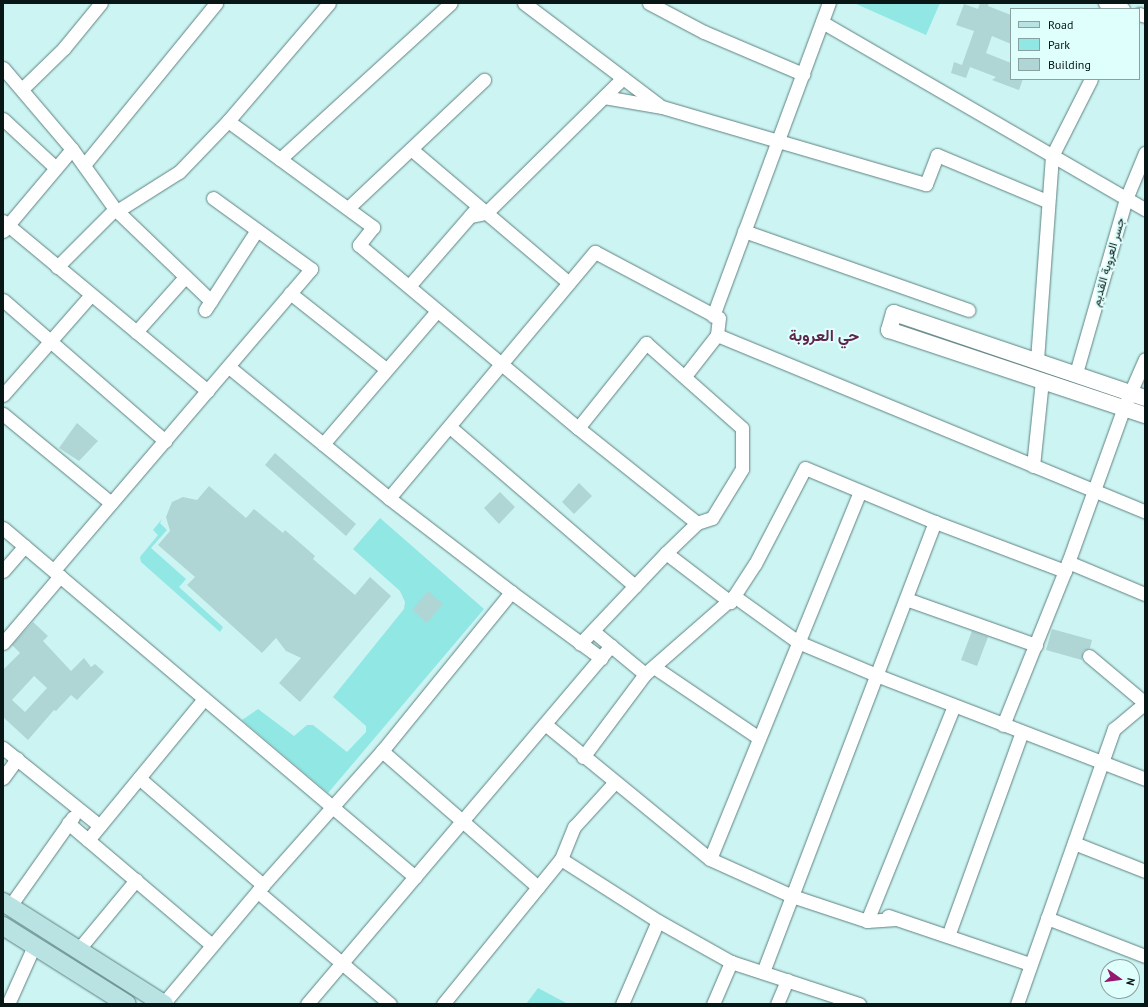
<!DOCTYPE html>
<html>
<head>
<meta charset="utf-8">
<style>
  body { margin:0 }
  #map { position:relative; width:1148px; height:1007px; overflow:hidden; background:#ccf4f2; font-family:"PT Sans",Vazirmatn,sans-serif }
  div>[style] { position:absolute }
  [style*='--x'] { left:calc(var(--x)*1px); top:calc(var(--y)*1px); width:calc(var(--w)*1px); rotate:calc(var(--a)*1deg) }
  .green>* { inset:0; background:#90e7e4 }
  .building>* { inset:0; background:#afd6d4 }
  .roads { filter:drop-shadow(0 0 1px #5e8281) drop-shadow(0 0 1px #5e8281) }
  .minor>* { height:13px; margin:-6.5px; padding:0 6.5px; transform-origin:6.5px; border-radius:6.5px; background:#fff }
  .tertiary>* { height:16px; margin:-8px; padding:0 8px; transform-origin:8px; border-radius:8px; background:#fff }
  .secondary>* { height:18px; margin:-9px; padding:0 9px; transform-origin:9px; border-radius:9px; background:#b8e3e2 }
  span { translate:-50% -50%; white-space:nowrap; text-align:center; line-height:1.15; -webkit-text-stroke:4px #dffffd; paint-order:stroke }
  .street-label { font-size:12px; color:#081716 }
  .district-label { font-size:16px; color:#60254c; font-weight:700 }
  .frame { position:absolute; inset:0; border:4px solid #081716; pointer-events:none }
  .legend { position:absolute; left:1010px; top:8px; width:130px; height:72px; box-sizing:border-box; background:#dffffd; border:1px solid #89a2a1; margin:0; padding:5px 7px; list-style:none; font-size:12px; color:#081716 }
  .legend li { display:flex; align-items:center; gap:8px; height:20px }
  .legend b { width:20px; border:1px solid #89a2a1 }
  .north { position:absolute; left:1100px; top:959px; width:40px; height:40px; box-sizing:border-box; background:#dffffd; border:1px solid #89a2a1; border-radius:50%; rotate:104deg; font-size:11px; font-weight:700; line-height:16px; text-align:center; color:#081716 }
  .north::after { content:''; display:block; margin:auto; width:14px; height:18px; background:#941771; clip-path:polygon(50% 0,100% 100%,50% 72%,0 100%) }
</style>
</head>
<body>
<div id="map">
  <div class="green">
    <i style="clip-path:polygon(854px 3px,940px 3px,926px 35px)"></i>
    <i style="clip-path:polygon(380px 518px,484px 609px,328px 793px,242px 720px,258px 709px,294px 736px,307px 725px,313px 725px,347px 752px,366px 732px,366px 726px,333px 697px,404px 609px,405px 602px,400px 591px,353px 549px)"></i>
    <i style="clip-path:polygon(162px 519px,160px 523px,167px 530px,151px 548px,186px 579px,179px 587px,223px 627px,220px 632px,141px 562px,140px 557px,158px 535px,153px 530px)"></i>
    <i style="clip-path:polygon(538px 988px,568px 1004px,526px 1004px)"></i>
  </div>
  <div class="building">
    <i style="clip-path:polygon(980px 3px,989px 3px,988px 6px,1011px 15px,1011px 44px,992px 36px,986px 53px,1011px 63px,1011px 79px,1023px 79px,1019px 90px,992px 80px,996px 77px,970px 67px,966px 78px,951px 73px,954px 62px,962px 65px,974px 31px,956px 25px,964px 4px,978px 9px)"></i>
    <i style="clip-path:polygon(77px 423px,98px 441px,79px 461px,59px 448px)"></i>
    <i style="clip-path:polygon(275px 453px,356px 524px,346px 536px,265px 465px)"></i>
    <i style="clip-path:polygon(579px 483px,592px 496px,574px 514px,562px 502px)"></i>
    <i style="clip-path:polygon(209px 486px,246px 518px,254px 509px,283px 533px,285px 530px,315px 556px,313px 559px,355px 595px,370px 577px,391px 596px,300px 702px,279px 683px,301px 658px,286px 651px,276px 638px,262px 653px,187px 585px,195px 577px,158px 545px,170px 531px,166px 517px,172px 502px,183px 497px,197px 500px)"></i>
    <i style="clip-path:polygon(500px 492px,515px 507px,499px 524px,484px 508px)"></i>
    <i style="clip-path:polygon(428px 591px,443px 604px,427px 623px,412px 610px)"></i>
    <i style="clip-path:polygon(evenodd,33px 622px,48px 636px,43px 641px,71px 671px,84px 658px,91px 667px,95px 664px,104px 672px,77px 700px,71px 695px,56px 711px,54px 710px,28px 740px,3px 717px,3px 670px,20px 653px,12px 645px,33px 622px,34px 676px,47px 688px,25px 712px,12px 700px,34px 676px)"></i>
    <i style="clip-path:polygon(1052px 629px,1092px 640px,1090px 648px,1083px 651px,1082px 660px,1046px 650px)"></i>
    <i style="clip-path:polygon(972px 631px,988px 637px,977px 666px,961px 660px)"></i>
  </div>
  <div class="roads">
    <div class="minor">
      <i style="--x:524;--y:3;--w:169;--a:37.1"></i>
      <i style="--x:649;--y:3;--w:62;--a:27.8"></i>
      <i style="--x:704;--y:32;--w:108;--a:23"></i>
      <i style="--x:1105;--y:3;--w:19;--a:18"></i>
      <i style="--x:1139;--y:14;--w:6;--a:18"></i>
      <i style="--x:822;--y:22;--w:373;--a:30.1"></i>
      <i style="--x:3;--y:68;--w:106;--a:49.6"></i>
      <i style="--x:22;--y:89;--w:59;--a:-44.3"></i>
      <i style="--x:64;--y:48;--w:58;--a:-50.6"></i>
      <i style="--x:604;--y:97;--w:59;--a:9.8"></i>
      <i style="--x:662;--y:107;--w:275;--a:16.3"></i>
      <i style="--x:926;--y:184;--w:31;--a:-69"></i>
      <i style="--x:937;--y:155;--w:119;--a:22.7"></i>
      <i style="--x:3;--y:119;--w:72;--a:42.8"></i>
      <i style="--x:228;--y:121;--w:180;--a:36.2"></i>
      <i style="--x:373;--y:227;--w:23;--a:128"></i>
      <i style="--x:359;--y:245;--w:285;--a:39.9"></i>
      <i style="--x:578;--y:428;--w:152;--a:38.6"></i>
      <i style="--x:411;--y:149;--w:207;--a:40.3"></i>
      <i style="--x:280;--y:159;--w:231;--a:-42.4"></i>
      <i style="--x:84;--y:165;--w:209;--a:-50.8"></i>
      <i style="--x:348;--y:208;--w:187;--a:-43.3"></i>
      <i style="--x:117;--y:211;--w:73;--a:-32.2"></i>
      <i style="--x:179;--y:172;--w:71;--a:-46.1"></i>
      <i style="--x:228;--y:121;--w:155;--a:-49.4"></i>
      <i style="--x:470;--y:216;--w:16;--a:-11"></i>
      <i style="--x:486;--y:213;--w:192;--a:-44.6"></i>
      <i style="--x:3;--y:221;--w:266;--a:39.7"></i>
      <i style="--x:3;--y:231;--w:107;--a:-49.9"></i>
      <i style="--x:72;--y:149;--w:74;--a:54.4"></i>
      <i style="--x:115;--y:209;--w:133;--a:43.8"></i>
      <i style="--x:744;--y:231;--w:238;--a:19.4"></i>
      <i style="--x:57;--y:267;--w:82;--a:-45"></i>
      <i style="--x:409;--y:286;--w:101;--a:-49"></i>
      <i style="--x:290;--y:293;--w:122;--a:38.4"></i>
      <i style="--x:3;--y:300;--w:215;--a:41"></i>
      <i style="--x:205;--y:310;--w:95;--a:-57"></i>
      <i style="--x:713;--y:316;--w:334;--a:-69.7"></i>
      <i style="--x:136;--y:332;--w:74;--a:-48.3"></i>
      <i style="--x:717;--y:335;--w:463;--a:22.4"></i>
      <i style="--x:1037;--y:360;--w:205;--a:-85.8"></i>
      <i style="--x:1052;--y:156;--w:86;--a:-63.1"></i>
      <i style="--x:229;--y:367;--w:207;--a:39.3"></i>
      <i style="--x:389;--y:498;--w:154;--a:37.6"></i>
      <i style="--x:511;--y:592;--w:112;--a:36.3"></i>
      <i style="--x:1076;--y:373;--w:181;--a:-74"></i>
      <i style="--x:1126;--y:199;--w:50;--a:-67.6"></i>
      <i style="--x:3;--y:395;--w:133;--a:-48.7"></i>
      <i style="--x:3;--y:414;--w:140;--a:39.5"></i>
      <i style="--x:450;--y:427;--w:244;--a:40.7"></i>
      <i style="--x:578;--y:428;--w:109;--a:-51.3"></i>
      <i style="--x:646;--y:343;--w:128;--a:41.5"></i>
      <i style="--x:742;--y:428;--w:41;--a:90"></i>
      <i style="--x:742;--y:469;--w:57;--a:121.5"></i>
      <i style="--x:712;--y:518;--w:16;--a:162"></i>
      <i style="--x:697;--y:523;--w:43;--a:135.9"></i>
      <i style="--x:666;--y:553;--w:125;--a:133.4"></i>
      <i style="--x:323;--y:444;--w:175;--a:-49.4"></i>
      <i style="--x:1033;--y:466;--w:86;--a:-84"></i>
      <i style="--x:389;--y:498;--w:321;--a:-50.1"></i>
      <i style="--x:595;--y:252;--w:140;--a:28"></i>
      <i style="--x:719;--y:318;--w:17;--a:97"></i>
      <i style="--x:717;--y:335;--w:52;--a:128"></i>
      <i style="--x:3;--y:528;--w:540;--a:40.27"></i>
      <i style="--x:666;--y:553;--w:81;--a:37.4"></i>
      <i style="--x:1068;--y:562;--w:83;--a:22.6"></i>
      <i style="--x:54;--y:570;--w:396;--a:-49.5"></i>
      <i style="--x:311;--y:269;--w:121;--a:-144.1"></i>
      <i style="--x:3;--y:571;--w:33;--a:-49"></i>
      <i style="--x:734;--y:596;--w:79;--a:35.7"></i>
      <i style="--x:798;--y:642;--w:85;--a:22.9"></i>
      <i style="--x:876;--y:675;--w:288;--a:21.1"></i>
      <i style="--x:906;--y:599;--w:138;--a:19.5"></i>
      <i style="--x:593;--y:631;--w:67;--a:39.6"></i>
      <i style="--x:3;--y:643;--w:88;--a:-49.6"></i>
      <i style="--x:1089;--y:656;--w:73;--a:40"></i>
      <i style="--x:654;--y:667;--w:127;--a:34.1"></i>
      <i style="--x:545;--y:724;--w:213;--a:39.3"></i>
      <i style="--x:710;--y:859;--w:90;--a:24.3"></i>
      <i style="--x:792;--y:896;--w:79;--a:18.4"></i>
      <i style="--x:867;--y:921;--w:29;--a:-4"></i>
      <i style="--x:1003;--y:725;--w:166;--a:-68.1"></i>
      <i style="--x:1065;--y:571;--w:174;--a:-70.2"></i>
      <i style="--x:1124;--y:407;--w:52;--a:-66.4"></i>
      <i style="--x:3;--y:748;--w:124;--a:38.8"></i>
      <i style="--x:382;--y:751;--w:207;--a:41.1"></i>
      <i style="--x:583;--y:757;--w:104;--a:-53.2"></i>
      <i style="--x:645;--y:674;--w:118;--a:-41.2"></i>
      <i style="--x:734;--y:596;--w:38;--a:-57"></i>
      <i style="--x:755;--y:564;--w:108;--a:-62.5"></i>
      <i style="--x:805;--y:468;--w:141;--a:22.6"></i>
      <i style="--x:935;--y:522;--w:139;--a:20.7"></i>
      <i style="--x:3;--y:778;--w:24;--a:-54"></i>
      <i style="--x:139;--y:778;--w:164;--a:40.8"></i>
      <i style="--x:68;--y:823;--w:189;--a:40.3"></i>
      <i style="--x:88;--y:840;--w:183;--a:-50.6"></i>
      <i style="--x:1074;--y:843;--w:76;--a:21.5"></i>
      <i style="--x:561;--y:859;--w:115;--a:32.6"></i>
      <i style="--x:658;--y:921;--w:84;--a:29.3"></i>
      <i style="--x:731;--y:962;--w:135;--a:18.2"></i>
      <i style="--x:710;--y:859;--w:397;--a:-67.8"></i>
      <i style="--x:258;--y:892;--w:173;--a:40.3"></i>
      <i style="--x:10;--y:906;--w:109;--a:-54.7"></i>
      <i style="--x:888;--y:916;--w:150;--a:18.7"></i>
      <i style="--x:1047;--y:918;--w:105;--a:21.2"></i>
      <i style="--x:867;--y:921;--w:232;--a:-68"></i>
      <i style="--x:948;--y:936;--w:217;--a:-70.1"></i>
      <i style="--x:78;--y:950;--w:91;--a:-50.4"></i>
      <i style="--x:763;--y:972;--w:482;--a:-69.1"></i>
      <i style="--x:8;--y:1004;--w:64;--a:-65.9"></i>
      <i style="--x:163;--y:1004;--w:155;--a:-50"></i>
      <i style="--x:263;--y:885;--w:179;--a:-48.4"></i>
      <i style="--x:382;--y:751;--w:205;--a:-50.9"></i>
      <i style="--x:307;--y:1004;--w:470;--a:-49.7"></i>
      <i style="--x:443;--y:1004;--w:187;--a:-50.9"></i>
      <i style="--x:561;--y:859;--w:35;--a:-68"></i>
      <i style="--x:574;--y:827;--w:59;--a:-47.7"></i>
      <i style="--x:622;--y:1004;--w:90;--a:-66.6"></i>
      <i style="--x:713;--y:1004;--w:46;--a:-66.8"></i>
      <i style="--x:777;--y:1004;--w:26;--a:-67"></i>
      <i style="--x:1017;--y:1004;--w:292;--a:-70.6"></i>
      <i style="--x:1114;--y:729;--w:40;--a:-40"></i>
    </div>
    <div class="tertiary">
      <i style="--x:1145;--y:398;--w:265;--a:-161.3"></i>
      <i style="--x:894;--y:313;--w:18;--a:106"></i>
      <i style="--x:889;--y:330;--w:270;--a:18.4"></i>
    </div>
    <div class="secondary">
      <i style="--x:3;--y:902;--w:191;--a:32.4"></i>
      <i style="--x:3;--y:926;--w:146;--a:32.2"></i>
    </div>
  </div>
  <div class="street-label">
    <span style="left:1108px;top:262px;rotate:-74deg">جسر العروبة القديم</span>
  </div>
  <div class="district-label">
    <span style="left:824px;top:335px">حي العروبة</span>
  </div>
  <div class="frame"></div>
  <ul class="legend">
  <li><b style="height:5px;background:#b8e3e2"></b>Road</li>
  <li><b style="height:11px;background:#90e7e4"></b>Park</li>
  <li><b style="height:11px;background:#afd6d4"></b>Building</li>
  </ul>
  <div class="north">N</div>
</div>
</body>
</html>
